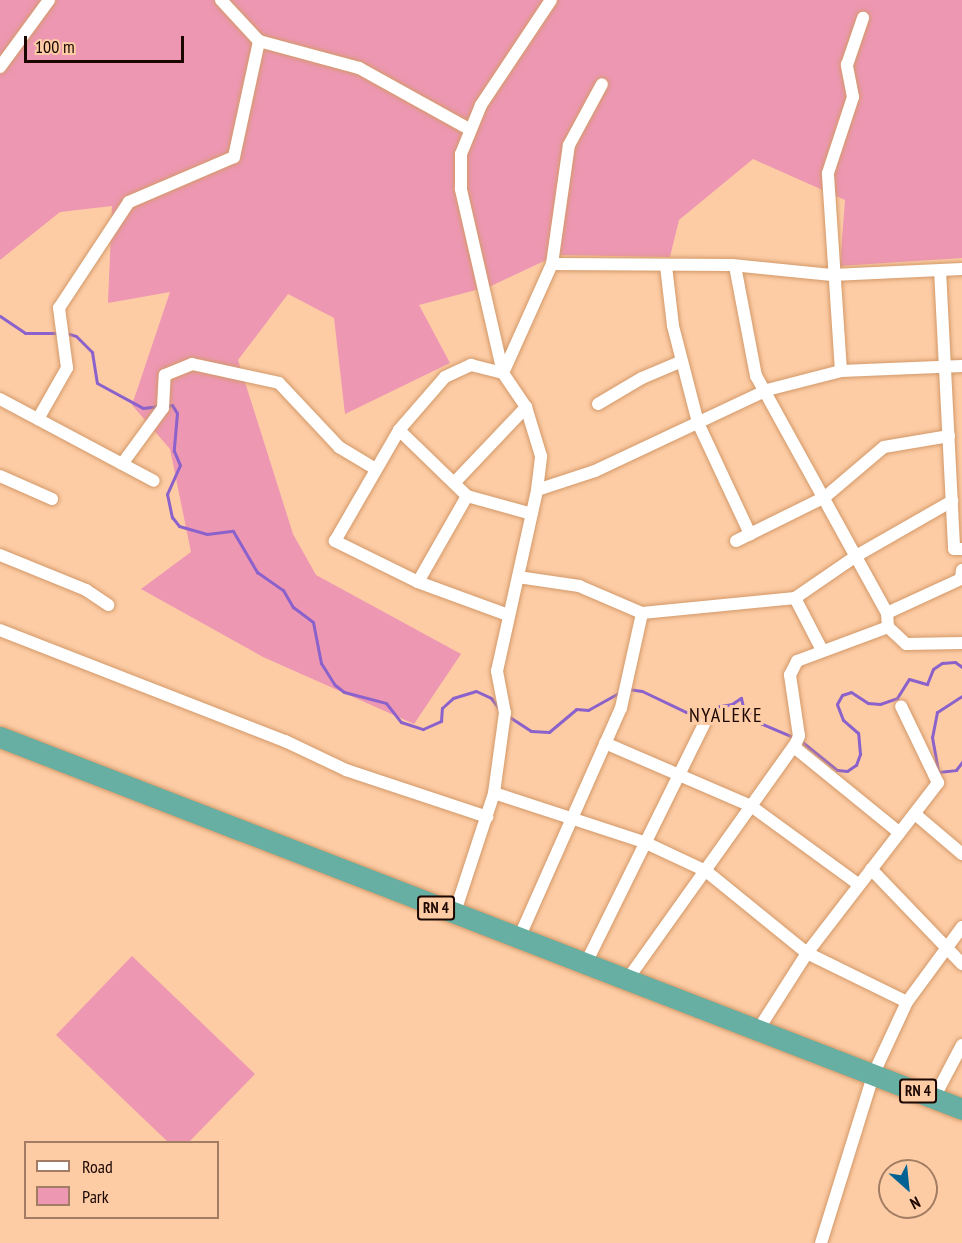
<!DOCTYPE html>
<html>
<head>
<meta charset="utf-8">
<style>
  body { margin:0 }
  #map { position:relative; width:962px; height:1243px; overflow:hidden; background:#fdcca5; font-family:"PT Sans Narrow",sans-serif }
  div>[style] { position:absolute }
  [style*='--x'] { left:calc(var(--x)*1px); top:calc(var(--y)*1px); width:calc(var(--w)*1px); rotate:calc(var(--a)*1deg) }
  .green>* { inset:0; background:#ed97b2 }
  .stream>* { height:3px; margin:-1.5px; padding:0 1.5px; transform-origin:1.5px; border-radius:1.5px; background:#8b62cb }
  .roads { filter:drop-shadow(0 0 2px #d39969) drop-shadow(0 0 2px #d39969) }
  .minor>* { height:12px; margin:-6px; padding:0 6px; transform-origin:6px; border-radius:6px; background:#fff }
  .trunk>* { height:21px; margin:-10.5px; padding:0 10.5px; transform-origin:10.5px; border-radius:10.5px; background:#66afa2 }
  span { translate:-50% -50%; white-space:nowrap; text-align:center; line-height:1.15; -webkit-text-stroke:6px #fdcca5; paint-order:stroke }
  .shield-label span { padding:2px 4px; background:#fdcca5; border:2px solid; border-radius:4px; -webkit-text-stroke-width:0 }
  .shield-label { font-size:15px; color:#1b0600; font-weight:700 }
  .quarter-label { font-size:20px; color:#1b0600; letter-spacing:1.5px }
  .legend { position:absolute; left:24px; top:1141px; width:195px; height:78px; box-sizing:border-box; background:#fdcca5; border:2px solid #a37d63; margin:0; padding:8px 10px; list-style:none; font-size:18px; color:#1b0600 }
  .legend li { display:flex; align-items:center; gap:12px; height:30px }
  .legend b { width:30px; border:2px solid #a37d63 }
  .north { position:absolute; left:878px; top:1159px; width:60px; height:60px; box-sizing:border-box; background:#fdcca5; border:2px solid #a37d63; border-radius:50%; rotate:153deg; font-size:16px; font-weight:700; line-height:24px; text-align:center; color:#1b0600 }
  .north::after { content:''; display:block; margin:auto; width:21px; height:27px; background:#006292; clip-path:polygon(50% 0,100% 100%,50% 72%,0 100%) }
  .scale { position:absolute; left:24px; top:36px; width:160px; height:27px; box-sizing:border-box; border:3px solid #1b0600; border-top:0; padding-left:8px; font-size:18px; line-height:21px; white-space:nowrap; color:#1b0600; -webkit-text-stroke:4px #fdcca5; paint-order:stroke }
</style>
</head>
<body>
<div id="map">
  <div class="green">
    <i style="clip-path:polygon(0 0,962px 0,962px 258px,840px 266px,845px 200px,753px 159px,679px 220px,670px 257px,557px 255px,491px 286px,419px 305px,450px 363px,345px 414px,334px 318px,288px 294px,238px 360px,293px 534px,316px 575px,461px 654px,414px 724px,263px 657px,141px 589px,191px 552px,170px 449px,132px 405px,170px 292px,108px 303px,112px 206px,60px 212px,0 260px)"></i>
    <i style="clip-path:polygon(132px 956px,255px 1074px,189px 1142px,168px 1142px,56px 1035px)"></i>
  </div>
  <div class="stream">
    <i style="--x:0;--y:316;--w:30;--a:34"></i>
    <i style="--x:25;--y:333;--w:34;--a:0"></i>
    <i style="--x:66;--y:333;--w:10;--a:17"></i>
    <i style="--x:76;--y:336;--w:23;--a:45"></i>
    <i style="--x:92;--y:352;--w:31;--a:81"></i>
    <i style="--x:97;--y:383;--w:52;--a:28.5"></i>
    <i style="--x:143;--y:408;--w:17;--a:-7"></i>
    <i style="--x:166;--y:406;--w:6;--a:-9"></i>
    <i style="--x:172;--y:405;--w:9;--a:58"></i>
    <i style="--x:177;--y:413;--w:38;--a:95"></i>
    <i style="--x:174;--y:451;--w:15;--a:67"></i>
    <i style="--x:180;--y:465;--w:32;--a:114"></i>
    <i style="--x:167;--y:494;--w:24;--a:78"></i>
    <i style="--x:172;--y:517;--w:11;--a:52"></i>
    <i style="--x:179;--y:526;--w:29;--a:16"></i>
    <i style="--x:207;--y:534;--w:26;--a:-7"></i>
    <i style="--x:233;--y:531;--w:48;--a:59.7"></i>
    <i style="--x:257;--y:572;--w:32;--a:35"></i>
    <i style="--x:283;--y:590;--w:20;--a:60"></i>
    <i style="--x:293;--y:607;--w:25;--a:37"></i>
    <i style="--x:313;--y:622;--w:42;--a:79"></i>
    <i style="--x:321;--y:663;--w:26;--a:58"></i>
    <i style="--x:335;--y:685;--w:11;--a:38"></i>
    <i style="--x:344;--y:692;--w:43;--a:14.7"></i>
    <i style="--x:386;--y:703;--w:24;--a:52"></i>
    <i style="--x:401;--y:722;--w:23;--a:18"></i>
    <i style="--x:423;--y:729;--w:20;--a:-24"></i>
    <i style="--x:441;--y:721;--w:13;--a:-86"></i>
    <i style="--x:442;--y:708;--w:15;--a:-42"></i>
    <i style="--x:453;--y:698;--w:24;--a:-17"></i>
    <i style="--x:476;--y:691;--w:17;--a:25"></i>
    <i style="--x:491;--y:698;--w:15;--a:53"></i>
    <i style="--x:628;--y:689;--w:14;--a:8"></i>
    <i style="--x:642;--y:691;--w:49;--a:25.5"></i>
    <i style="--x:686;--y:712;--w:47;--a:-9.9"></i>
    <i style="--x:732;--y:704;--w:11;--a:-34"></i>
    <i style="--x:741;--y:698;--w:13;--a:77"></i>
    <i style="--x:744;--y:711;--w:9;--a:13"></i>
    <i style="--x:753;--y:713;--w:12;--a:55"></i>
    <i style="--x:760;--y:723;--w:38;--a:23"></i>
    <i style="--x:962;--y:696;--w:30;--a:147"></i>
    <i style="--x:937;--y:712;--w:25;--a:101"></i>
    <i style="--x:932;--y:737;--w:36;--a:80"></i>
    <i style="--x:938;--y:772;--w:18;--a:-6"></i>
    <i style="--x:956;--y:770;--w:10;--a:-53"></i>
    <i style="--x:508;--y:716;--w:27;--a:33"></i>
    <i style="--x:531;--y:731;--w:18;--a:3"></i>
    <i style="--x:549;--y:732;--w:35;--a:-40"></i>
    <i style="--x:576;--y:709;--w:12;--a:5"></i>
    <i style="--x:588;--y:710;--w:37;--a:-29"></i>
    <i style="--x:801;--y:741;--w:46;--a:38.9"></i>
    <i style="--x:837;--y:770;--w:10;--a:6"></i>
    <i style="--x:847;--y:771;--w:11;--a:-34"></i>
    <i style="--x:856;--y:765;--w:12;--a:-70"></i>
    <i style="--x:860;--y:754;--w:21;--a:-95"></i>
    <i style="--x:858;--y:733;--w:20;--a:-139"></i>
    <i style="--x:843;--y:720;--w:17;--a:-111"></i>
    <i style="--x:837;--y:704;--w:10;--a:-61"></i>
    <i style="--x:842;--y:695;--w:9;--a:-18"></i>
    <i style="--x:851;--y:692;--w:20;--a:33"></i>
    <i style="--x:868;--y:703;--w:12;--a:5"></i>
    <i style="--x:880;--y:704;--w:18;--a:-19"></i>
    <i style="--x:897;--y:698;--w:22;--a:-58"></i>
    <i style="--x:909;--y:679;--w:19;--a:16"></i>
    <i style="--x:927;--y:684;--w:16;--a:-68"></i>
    <i style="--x:933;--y:669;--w:11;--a:-34"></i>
    <i style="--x:942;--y:663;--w:13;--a:-4"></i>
    <i style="--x:955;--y:662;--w:9;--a:36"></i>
  </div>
  <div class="roads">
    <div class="minor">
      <i style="--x:221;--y:0;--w:56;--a:47.2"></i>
      <i style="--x:259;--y:41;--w:104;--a:15.1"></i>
      <i style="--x:359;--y:68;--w:126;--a:29"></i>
      <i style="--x:0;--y:67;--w:83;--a:-53.8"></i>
      <i style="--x:552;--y:264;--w:180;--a:0.3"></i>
      <i style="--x:732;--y:265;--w:100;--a:5.7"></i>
      <i style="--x:832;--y:275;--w:130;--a:-2.6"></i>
      <i style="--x:666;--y:266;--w:60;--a:83.3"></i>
      <i style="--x:673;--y:326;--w:100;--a:75.5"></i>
      <i style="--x:698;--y:423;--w:123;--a:64.9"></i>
      <i style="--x:940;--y:270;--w:279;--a:87.1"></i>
      <i style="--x:954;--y:549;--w:8;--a:0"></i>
      <i style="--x:841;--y:371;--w:198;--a:-93.8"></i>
      <i style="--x:828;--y:173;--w:80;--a:-71.8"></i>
      <i style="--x:853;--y:97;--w:33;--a:-101"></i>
      <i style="--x:847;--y:65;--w:50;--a:-71.2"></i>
      <i style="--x:0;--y:399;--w:174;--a:28"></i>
      <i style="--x:598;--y:404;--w:51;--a:-30.6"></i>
      <i style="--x:642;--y:378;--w:43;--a:-23"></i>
      <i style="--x:38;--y:419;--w:59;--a:-60.4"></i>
      <i style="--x:67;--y:368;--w:61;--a:-97.6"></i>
      <i style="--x:59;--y:308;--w:127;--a:-56.6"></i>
      <i style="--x:129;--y:202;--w:114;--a:-23.2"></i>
      <i style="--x:234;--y:157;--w:119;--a:-77.8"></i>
      <i style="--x:399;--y:430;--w:95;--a:44.1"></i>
      <i style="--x:467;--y:496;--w:67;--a:15.5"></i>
      <i style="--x:122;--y:464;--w:69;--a:-53.8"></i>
      <i style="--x:163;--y:408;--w:33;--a:-87"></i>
      <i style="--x:165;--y:375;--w:29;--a:-22"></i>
      <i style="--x:192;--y:364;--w:89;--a:12.3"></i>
      <i style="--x:279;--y:383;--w:88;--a:46.8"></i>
      <i style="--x:339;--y:447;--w:41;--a:31"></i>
      <i style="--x:0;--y:476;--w:57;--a:23.9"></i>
      <i style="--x:454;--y:483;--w:105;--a:-46.5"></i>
      <i style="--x:537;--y:490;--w:61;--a:-18.1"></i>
      <i style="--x:595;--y:471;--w:190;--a:-25.2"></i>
      <i style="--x:767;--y:390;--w:76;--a:-14.4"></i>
      <i style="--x:841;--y:371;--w:121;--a:-2.4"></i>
      <i style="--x:736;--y:541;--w:99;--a:-26.3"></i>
      <i style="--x:825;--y:497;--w:77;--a:-40.3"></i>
      <i style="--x:884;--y:447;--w:66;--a:-9.6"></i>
      <i style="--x:0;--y:555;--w:93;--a:22.1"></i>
      <i style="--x:86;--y:590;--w:27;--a:34"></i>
      <i style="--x:518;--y:577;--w:62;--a:8.4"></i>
      <i style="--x:579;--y:586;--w:69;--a:23.2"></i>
      <i style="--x:642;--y:613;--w:154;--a:-5.6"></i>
      <i style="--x:795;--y:598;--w:74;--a:-34.5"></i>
      <i style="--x:856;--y:556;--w:111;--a:-29.8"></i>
      <i style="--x:418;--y:582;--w:99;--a:-60.3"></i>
      <i style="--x:795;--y:598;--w:59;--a:62.6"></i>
      <i style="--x:887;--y:613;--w:81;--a:-24.7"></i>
      <i style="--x:961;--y:579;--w:9;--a:-84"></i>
      <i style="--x:508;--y:615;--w:96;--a:-159.9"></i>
      <i style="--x:418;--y:582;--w:93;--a:-153.7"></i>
      <i style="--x:335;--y:541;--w:128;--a:-60"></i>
      <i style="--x:399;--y:430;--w:70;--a:-49"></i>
      <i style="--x:445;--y:377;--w:29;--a:-25"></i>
      <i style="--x:471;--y:365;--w:33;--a:14"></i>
      <i style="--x:503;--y:373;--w:120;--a:-65.8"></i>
      <i style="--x:552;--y:264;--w:120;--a:-81.9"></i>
      <i style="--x:569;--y:145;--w:69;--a:-61.6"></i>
      <i style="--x:888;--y:627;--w:25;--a:43"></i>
      <i style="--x:906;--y:644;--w:56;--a:-1"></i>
      <i style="--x:0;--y:630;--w:306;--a:21.3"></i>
      <i style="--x:285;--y:741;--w:68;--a:25.4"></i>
      <i style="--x:346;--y:770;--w:149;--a:18.4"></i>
      <i style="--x:605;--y:743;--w:159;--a:23.3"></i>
      <i style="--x:751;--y:806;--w:132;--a:36.1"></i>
      <i style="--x:794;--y:747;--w:136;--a:39.1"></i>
      <i style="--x:494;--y:793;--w:158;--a:18.1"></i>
      <i style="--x:644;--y:842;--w:68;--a:25.1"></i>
      <i style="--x:706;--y:871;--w:130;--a:39.1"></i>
      <i style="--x:807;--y:953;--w:111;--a:26.1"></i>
      <i style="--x:915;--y:814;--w:62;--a:40.4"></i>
      <i style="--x:871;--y:869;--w:132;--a:46.2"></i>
      <i style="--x:454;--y:915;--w:128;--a:-71.8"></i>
      <i style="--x:494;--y:793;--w:81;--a:-82.2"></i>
      <i style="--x:505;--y:713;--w:43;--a:-100.8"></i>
      <i style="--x:497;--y:671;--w:185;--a:-77.5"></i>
      <i style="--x:537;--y:490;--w:34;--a:-83"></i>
      <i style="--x:541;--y:456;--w:51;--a:-107"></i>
      <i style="--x:526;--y:407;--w:41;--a:-124.1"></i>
      <i style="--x:503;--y:373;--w:189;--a:-102.9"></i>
      <i style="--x:461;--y:189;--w:35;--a:-90"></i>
      <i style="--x:461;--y:154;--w:53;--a:-67.8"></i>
      <i style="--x:481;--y:105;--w:126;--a:-56.3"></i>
      <i style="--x:519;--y:938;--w:252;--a:-66.1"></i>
      <i style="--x:621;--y:708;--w:97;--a:-77.5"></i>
      <i style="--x:586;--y:963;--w:267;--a:-63.7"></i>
      <i style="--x:627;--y:980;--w:291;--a:-54.5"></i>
      <i style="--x:796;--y:743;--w:8;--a:-67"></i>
      <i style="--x:799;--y:736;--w:62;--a:-98.4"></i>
      <i style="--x:790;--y:675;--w:16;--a:-63"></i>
      <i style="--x:797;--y:661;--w:97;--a:-20.5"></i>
      <i style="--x:888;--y:627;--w:14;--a:-94"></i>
      <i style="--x:887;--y:613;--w:271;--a:-118.9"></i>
      <i style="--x:756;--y:376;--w:112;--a:-100.8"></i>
      <i style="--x:758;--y:1030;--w:91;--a:-57.5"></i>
      <i style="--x:807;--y:953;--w:215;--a:-52.4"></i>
      <i style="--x:938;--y:783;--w:85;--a:-115.7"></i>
      <i style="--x:934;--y:1098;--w:60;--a:-62.2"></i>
      <i style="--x:821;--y:1243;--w:178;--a:-72.7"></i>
      <i style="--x:874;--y:1073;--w:78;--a:-65.1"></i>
      <i style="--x:907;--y:1002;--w:93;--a:-53.7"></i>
    </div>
    <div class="trunk">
      <i style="--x:0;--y:737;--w:1031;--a:21.14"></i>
    </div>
  </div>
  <div class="shield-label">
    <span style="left:436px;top:908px">RN 4</span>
    <span style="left:918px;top:1091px">RN 4</span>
  </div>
  <div class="quarter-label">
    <span style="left:726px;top:715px">NYALEKE</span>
  </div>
  <ul class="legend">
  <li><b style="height:8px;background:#fff"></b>Road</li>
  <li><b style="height:16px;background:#ed97b2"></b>Park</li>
  </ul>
  <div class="north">N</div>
  <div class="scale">100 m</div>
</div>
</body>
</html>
